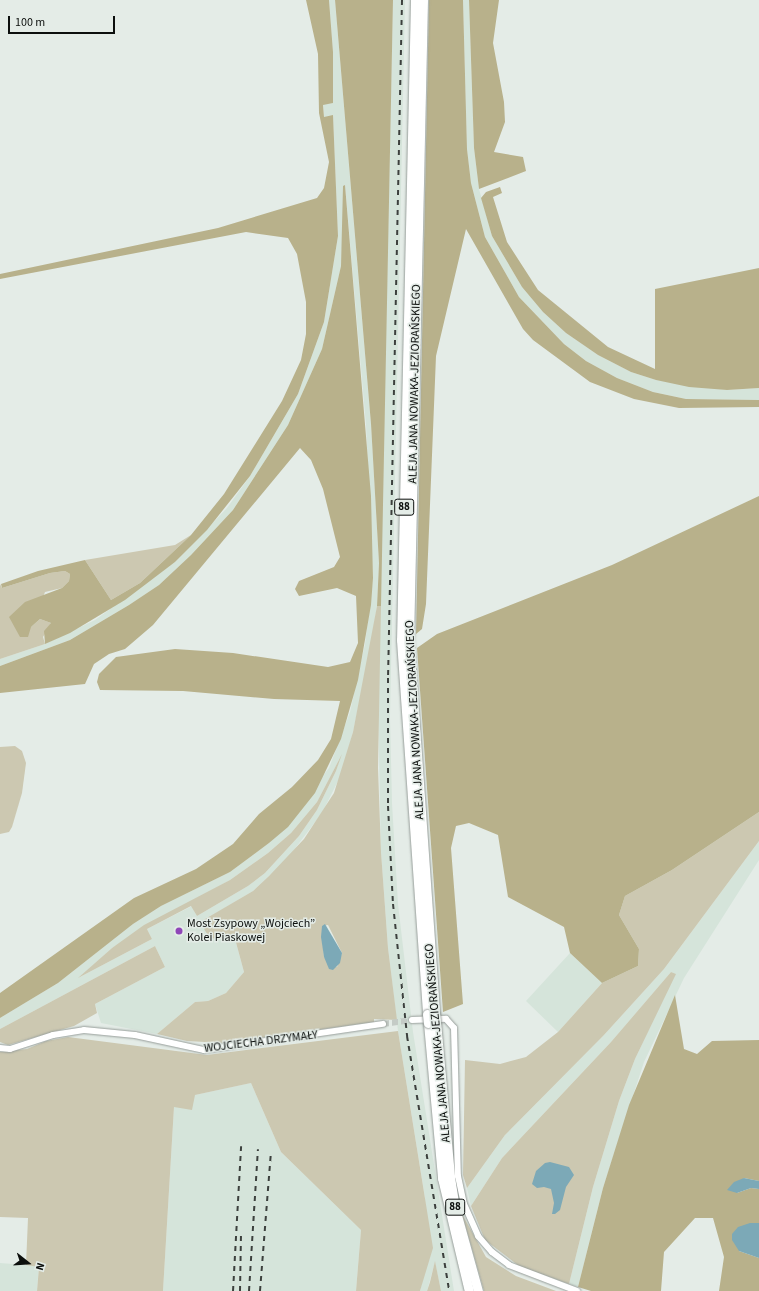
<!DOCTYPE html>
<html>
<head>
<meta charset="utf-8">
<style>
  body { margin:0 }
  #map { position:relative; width:759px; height:1291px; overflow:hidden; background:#e4ece7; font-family:"Source Sans 3",sans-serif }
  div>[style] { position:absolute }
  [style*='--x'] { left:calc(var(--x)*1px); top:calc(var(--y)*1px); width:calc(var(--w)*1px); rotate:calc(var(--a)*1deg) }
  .built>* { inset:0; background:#d5e4da }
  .green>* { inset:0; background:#ccc8b1 }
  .forest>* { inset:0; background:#b8b18b }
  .water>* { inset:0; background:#7ca9b7 }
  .minor-tunnel>* { height:6px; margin-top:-3px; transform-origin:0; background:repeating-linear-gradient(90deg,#c4cbc6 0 6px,transparent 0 9px) }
  .roads { filter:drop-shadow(0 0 1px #969d99) drop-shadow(0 0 1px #969d99) }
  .minor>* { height:6px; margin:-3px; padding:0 3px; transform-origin:3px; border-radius:3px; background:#fff }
  .primary>* { height:9px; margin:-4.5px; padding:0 4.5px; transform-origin:4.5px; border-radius:4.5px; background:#fff }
  .rail>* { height:2px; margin-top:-1px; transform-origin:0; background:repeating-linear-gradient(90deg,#3c403d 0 5px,transparent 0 10px) }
  .bridges { filter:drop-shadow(0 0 1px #969d99) drop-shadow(0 0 1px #969d99) }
  .primary-bridge>* { height:9px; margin:-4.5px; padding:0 4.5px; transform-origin:4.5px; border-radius:4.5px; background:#fff }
  .dots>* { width:11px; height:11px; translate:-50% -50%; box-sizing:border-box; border:2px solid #e4ece7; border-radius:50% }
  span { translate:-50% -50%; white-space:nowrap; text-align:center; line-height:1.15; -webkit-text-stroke:3px #e4ece7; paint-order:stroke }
  .shield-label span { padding:1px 3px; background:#e4ece7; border:1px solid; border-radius:3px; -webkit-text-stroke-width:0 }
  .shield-label { font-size:11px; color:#0c0f0d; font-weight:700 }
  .street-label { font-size:12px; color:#0c0f0d }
  .poi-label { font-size:12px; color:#0c0f0d }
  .left { translate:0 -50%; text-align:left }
  .north { position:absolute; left:8px; top:1243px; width:40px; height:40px; -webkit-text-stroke:3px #e4ece7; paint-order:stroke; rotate:107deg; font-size:11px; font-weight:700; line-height:16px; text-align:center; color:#0c0f0d }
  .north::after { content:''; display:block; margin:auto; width:14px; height:18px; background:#0c0f0d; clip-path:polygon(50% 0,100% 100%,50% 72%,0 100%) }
  .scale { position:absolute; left:8px; top:16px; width:107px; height:18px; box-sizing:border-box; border:2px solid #0c0f0d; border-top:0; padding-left:5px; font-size:12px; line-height:14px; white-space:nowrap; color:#0c0f0d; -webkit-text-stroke:3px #e4ece7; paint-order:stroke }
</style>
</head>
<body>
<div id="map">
  <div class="built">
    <i style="clip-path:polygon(evenodd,329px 0,335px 0,371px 424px,379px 563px,377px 606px,371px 645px,353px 732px,342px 773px,322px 813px,287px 859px,253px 891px,201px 922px,210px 939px,234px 935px,244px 972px,226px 993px,208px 1001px,195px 1002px,157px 1034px,101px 1023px,95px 1004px,165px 967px,155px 946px,0 1029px,0 1018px,58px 983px,133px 924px,161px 906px,230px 872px,269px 843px,329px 768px,350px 712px,365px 644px,373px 578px,366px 425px,345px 185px,341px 266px,322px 349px,288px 425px,233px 510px,191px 555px,159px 585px,129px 605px,70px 640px,0 666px,0 659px,45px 644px,95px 620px,175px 562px,227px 508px,250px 476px,298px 394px,324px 322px,338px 236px,333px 116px,324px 117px,323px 104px,333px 103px,333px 52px,329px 0,340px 758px,336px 771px,317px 810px,299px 836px,265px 873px,248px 886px,197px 916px,192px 906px,147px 929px,152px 939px,80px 977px,112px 948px,230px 880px,268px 853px,291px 833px,317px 802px,340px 758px)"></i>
    <i style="clip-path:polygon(393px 0,405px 0,390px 717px,392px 803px,398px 904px,413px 1032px,454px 1291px,441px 1291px,435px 1262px,427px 1291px,420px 1291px,423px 1279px,425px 1198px,398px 1031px,388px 948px,381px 852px,378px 705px)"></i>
    <i style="clip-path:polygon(463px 0,469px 0,474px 148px,479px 189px,492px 236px,522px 287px,543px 312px,566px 333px,598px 355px,631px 372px,656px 380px,727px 390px,759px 388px,759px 400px,686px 399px,653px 392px,617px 378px,586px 361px,564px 344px,519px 297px,485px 237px,471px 183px,467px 149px)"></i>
    <i style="clip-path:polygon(759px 841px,759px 860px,684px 978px,644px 1062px,603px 1188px,578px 1287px,569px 1284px,593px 1187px,619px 1101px,635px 1059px,675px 974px,671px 972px,611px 1042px,502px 1158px,471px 1206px,467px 1188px,505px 1135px,604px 1035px,664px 969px)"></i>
    <i style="clip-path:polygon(570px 953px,602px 983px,558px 1032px,526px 1001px)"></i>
    <i style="clip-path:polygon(251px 1083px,281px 1152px,361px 1230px,356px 1291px,163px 1291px,174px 1107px,195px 1095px)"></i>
    <i style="clip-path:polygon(0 1263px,39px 1266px,37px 1291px,0 1291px)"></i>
  </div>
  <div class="green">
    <i style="clip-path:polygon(191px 535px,140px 583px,111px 600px,85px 560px,175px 545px)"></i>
    <i style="clip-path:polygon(65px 571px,70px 574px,69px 581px,62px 588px,45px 592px,31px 627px,40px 619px,51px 623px,43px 637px,45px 644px,0 659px,0 584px,2px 588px,50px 573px)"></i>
    <i style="clip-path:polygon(evenodd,377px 606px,381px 606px,378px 768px,381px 852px,388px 948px,397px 1020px,374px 1019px,374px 1022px,223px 1043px,187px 1041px,157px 1034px,195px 1002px,208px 1001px,226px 993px,244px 972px,234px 935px,210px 939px,200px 922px,253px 891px,269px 876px,304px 839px,334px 793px,353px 732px,377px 606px,328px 925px,342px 953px,337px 967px,324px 957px,322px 930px,322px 926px,328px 925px)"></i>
    <i style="clip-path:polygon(15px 746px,22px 751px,26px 763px,22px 793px,12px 827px,9px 832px,0 834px,0 747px)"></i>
    <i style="clip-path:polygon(342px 754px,336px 771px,317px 810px,299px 836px,265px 873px,248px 886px,197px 916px,191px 906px,147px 929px,152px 939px,78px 978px,112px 948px,144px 925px,230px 880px,268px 853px,291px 833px,317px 802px)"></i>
    <i style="clip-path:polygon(759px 812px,759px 841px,664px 969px,604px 1035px,505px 1135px,467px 1188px,463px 1175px,465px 1060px,500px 1064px,526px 1057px,558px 1032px,602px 983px,638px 966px,639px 949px,619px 915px,625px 896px,672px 870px)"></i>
    <i style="clip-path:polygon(155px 946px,165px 967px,95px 1004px,97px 1013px,74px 1026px,8px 1045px,0 1042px,0 1029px)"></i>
    <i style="clip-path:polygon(671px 972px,676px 974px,635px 1059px,619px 1101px,593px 1187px,569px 1284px,519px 1266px,485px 1240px,471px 1206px,502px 1158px,611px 1042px)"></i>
    <i style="clip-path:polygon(398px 1031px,433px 1248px,420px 1291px,356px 1291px,361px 1230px,281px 1152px,251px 1083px,195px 1095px,192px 1110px,174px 1107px,163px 1291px,37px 1291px,39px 1267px,26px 1265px,28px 1218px,0 1217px,0 1052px,27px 1049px,46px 1041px,68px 1037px,207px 1055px)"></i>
    <i style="clip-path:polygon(462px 1214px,486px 1257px,516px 1276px,556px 1291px,484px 1291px)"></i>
    <i style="clip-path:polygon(435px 1261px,441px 1291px,427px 1291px,430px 1282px)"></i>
  </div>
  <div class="forest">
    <i style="clip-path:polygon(306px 0,329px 0,333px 52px,333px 103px,323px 105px,324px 117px,333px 115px,338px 236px,324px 322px,298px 394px,250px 476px,207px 530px,175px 562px,125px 600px,70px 633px,45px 644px,44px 631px,51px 623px,40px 619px,31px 627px,28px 637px,20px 637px,9px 617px,25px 602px,62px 588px,69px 581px,70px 574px,65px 571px,50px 573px,2px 588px,1px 584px,38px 571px,85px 560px,111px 600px,140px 583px,191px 535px,224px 494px,282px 401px,301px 360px,306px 334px,306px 302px,297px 254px,288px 238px,246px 232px,0 279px,0 274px,218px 228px,317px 198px,324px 188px,329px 162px,319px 113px,318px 54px)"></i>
    <i style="clip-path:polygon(335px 0,393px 0,381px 606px,377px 606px,379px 563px,371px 424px)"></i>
    <i style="clip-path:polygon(429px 0,463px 0,467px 149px,471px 183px,485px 237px,519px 297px,564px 344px,586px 361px,617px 378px,653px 392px,686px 399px,759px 400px,759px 407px,679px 408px,634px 399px,590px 382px,533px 340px,523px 329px,466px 229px,436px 356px,426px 604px,422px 629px,416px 634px)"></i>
    <i style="clip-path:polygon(469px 0,499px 0,493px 43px,504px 102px,505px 122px,494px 152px,523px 157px,526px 171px,479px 189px,474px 148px)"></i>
    <i style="clip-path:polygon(345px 185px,371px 496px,373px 578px,371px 605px,358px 680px,341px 739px,315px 793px,288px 827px,269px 843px,230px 872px,161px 906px,133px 924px,58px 983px,0 1018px,0 993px,134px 898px,196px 869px,233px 844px,259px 814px,292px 787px,318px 760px,331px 739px,340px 701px,274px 699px,183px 691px,100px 690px,97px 682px,99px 674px,116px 657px,175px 649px,233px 653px,328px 667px,350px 662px,358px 643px,356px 596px,337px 588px,299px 596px,295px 589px,299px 581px,334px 567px,340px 557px,323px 489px,311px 460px,300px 448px,153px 625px,125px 649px,109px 654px,94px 664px,85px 684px,0 693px,0 666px,70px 640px,129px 605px,159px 585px,191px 555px,233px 510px,288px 425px,322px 349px,341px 266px,343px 186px)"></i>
    <i style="clip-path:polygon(500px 187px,502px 193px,493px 197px,507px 242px,538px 290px,608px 347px,655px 369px,655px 289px,759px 268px,759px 388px,727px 390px,689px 387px,656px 380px,631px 372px,598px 355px,566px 333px,543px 312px,522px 287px,492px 236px,481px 198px,486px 192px)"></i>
    <i style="clip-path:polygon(759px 496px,759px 812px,672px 870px,625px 896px,619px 915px,639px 949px,638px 966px,602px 983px,570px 953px,564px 927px,508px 897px,498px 835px,469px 823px,456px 826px,451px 848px,463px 1004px,443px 1012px,417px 648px,437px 634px,612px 565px)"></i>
    <i style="clip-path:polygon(675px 995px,684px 1049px,697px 1054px,712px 1041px,759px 1040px,759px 1181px,744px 1178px,737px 1193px,751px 1188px,759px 1189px,759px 1223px,739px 1251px,759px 1258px,759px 1291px,719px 1291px,724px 1257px,713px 1218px,695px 1218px,664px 1252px,661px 1291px,591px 1291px,578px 1287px,603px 1188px,629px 1105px)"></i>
  </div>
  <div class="water">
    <i style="clip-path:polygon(325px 924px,342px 953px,340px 963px,333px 970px,329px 969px,324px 957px,321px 937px,322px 926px)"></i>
    <i style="clip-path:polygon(550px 1162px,569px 1167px,574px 1175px,566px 1187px,560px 1210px,555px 1214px,552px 1214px,554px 1203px,551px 1189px,544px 1187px,537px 1188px,532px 1184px,536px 1171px,545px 1163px)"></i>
    <i style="clip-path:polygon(744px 1178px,759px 1181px,759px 1189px,751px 1188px,737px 1193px,727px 1190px,734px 1182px)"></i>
    <i style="clip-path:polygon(750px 1223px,759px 1223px,759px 1258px,739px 1251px,732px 1240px,732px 1234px,738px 1227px)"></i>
  </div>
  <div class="minor-tunnel">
    <i style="--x:383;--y:1024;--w:29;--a:-8"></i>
  </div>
  <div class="roads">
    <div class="minor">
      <i style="--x:412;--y:1020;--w:34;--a:-2"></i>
      <i style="--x:446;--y:1019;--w:12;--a:48"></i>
      <i style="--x:454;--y:1028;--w:148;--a:88.5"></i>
      <i style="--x:458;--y:1176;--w:29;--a:78"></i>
      <i style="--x:464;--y:1204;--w:35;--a:66"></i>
      <i style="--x:478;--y:1236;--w:21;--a:49"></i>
      <i style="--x:492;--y:1252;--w:21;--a:37"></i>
      <i style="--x:509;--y:1265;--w:73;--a:20.9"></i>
      <i style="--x:0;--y:1048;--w:10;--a:6"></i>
      <i style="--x:10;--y:1049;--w:45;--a:-18"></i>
      <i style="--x:53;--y:1035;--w:31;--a:-9"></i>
      <i style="--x:84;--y:1030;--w:51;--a:5.6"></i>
      <i style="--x:135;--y:1035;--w:71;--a:12.3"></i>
      <i style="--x:204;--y:1050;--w:181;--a:-8.3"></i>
    </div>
    <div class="primary">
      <i style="--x:415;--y:0;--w:640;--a:91.25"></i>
      <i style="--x:401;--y:640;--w:375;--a:86"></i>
      <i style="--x:423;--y:0;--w:640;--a:91.25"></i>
      <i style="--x:409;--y:640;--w:375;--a:86"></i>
      <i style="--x:436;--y:1022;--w:156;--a:84.8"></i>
      <i style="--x:450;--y:1177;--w:31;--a:81"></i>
      <i style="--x:455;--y:1208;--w:86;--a:74.5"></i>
      <i style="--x:428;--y:1023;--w:156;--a:84.8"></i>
      <i style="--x:442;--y:1178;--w:116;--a:76.6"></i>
    </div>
  </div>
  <div class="rail">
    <i style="--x:402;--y:0;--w:678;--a:91.18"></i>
    <i style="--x:388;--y:678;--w:128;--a:90"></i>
    <i style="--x:388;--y:806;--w:98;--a:87.1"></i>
    <i style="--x:393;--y:904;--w:133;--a:83.9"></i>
    <i style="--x:407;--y:1036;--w:258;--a:80.6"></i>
    <i style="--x:233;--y:1291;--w:145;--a:-86.8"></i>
    <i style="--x:240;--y:1291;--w:56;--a:-89"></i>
    <i style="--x:249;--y:1291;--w:142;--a:-86.4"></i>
    <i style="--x:260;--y:1291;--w:139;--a:-85.5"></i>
  </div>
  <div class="bridges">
    <div class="primary-bridge">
      <i style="--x:427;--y:1014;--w:9;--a:84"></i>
      <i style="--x:435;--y:1014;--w:8;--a:83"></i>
    </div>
  </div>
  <div class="dots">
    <i style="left:179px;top:931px;background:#8f46b8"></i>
  </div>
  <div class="shield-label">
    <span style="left:404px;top:507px">88</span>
    <span style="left:455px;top:1207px">88</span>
  </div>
  <div class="street-label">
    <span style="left:415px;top:384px;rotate:-89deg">ALEJA JANA NOWAKA-JEZIORAŃSKIEGO</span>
    <span style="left:415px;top:720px;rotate:-93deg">ALEJA JANA NOWAKA-JEZIORAŃSKIEGO</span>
    <span style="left:261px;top:1042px;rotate:-7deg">WOJCIECHA DRZYMAŁY</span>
    <span style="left:438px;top:1043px;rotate:-95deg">ALEJA JANA NOWAKA-JEZIORAŃSKIEGO</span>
  </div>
  <div class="poi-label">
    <span class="left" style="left:187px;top:931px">Most Zsypowy „Wojciech”<br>Kolei Piaskowej</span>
  </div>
  <div class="north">N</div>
  <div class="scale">100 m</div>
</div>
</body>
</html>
